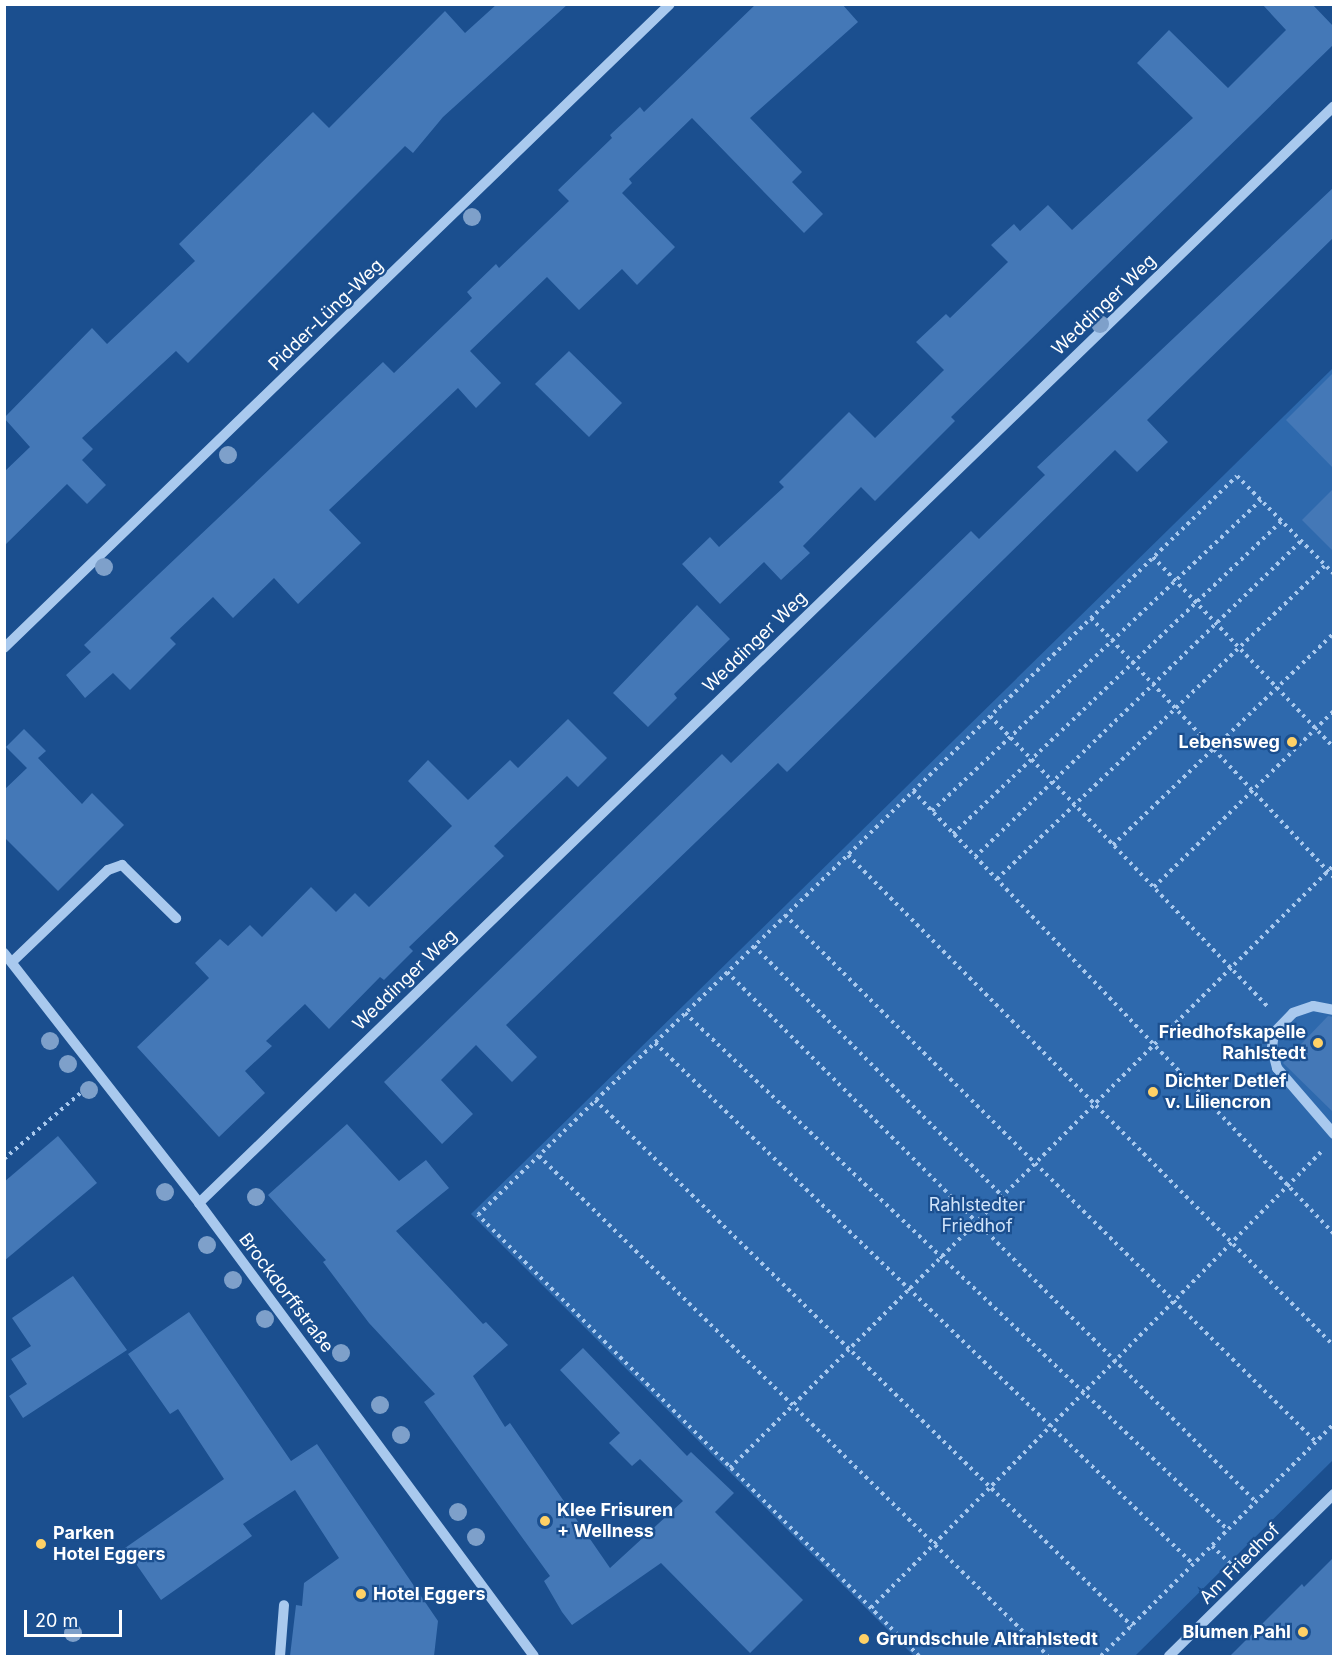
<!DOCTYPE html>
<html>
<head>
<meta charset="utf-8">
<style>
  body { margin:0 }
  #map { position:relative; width:1338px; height:1661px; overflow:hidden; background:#1b4f8f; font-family:Inter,sans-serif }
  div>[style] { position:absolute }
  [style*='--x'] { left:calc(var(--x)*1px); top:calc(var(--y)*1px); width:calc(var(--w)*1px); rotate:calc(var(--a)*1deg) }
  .green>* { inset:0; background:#2e69ad }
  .building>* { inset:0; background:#4478b7 }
  .path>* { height:4px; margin-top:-2px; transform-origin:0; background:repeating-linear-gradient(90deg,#a9c9ee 0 3px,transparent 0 7.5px) }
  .minor>* { height:10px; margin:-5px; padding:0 5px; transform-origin:5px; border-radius:5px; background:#a9c9ee }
  .trees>* { width:18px; height:18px; margin:-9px; border-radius:50%; background:#7ea0ca }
  .dots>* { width:16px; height:16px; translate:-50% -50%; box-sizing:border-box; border:3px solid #1b4f8f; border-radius:50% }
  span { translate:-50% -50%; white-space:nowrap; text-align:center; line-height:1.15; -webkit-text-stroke:4.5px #1b4f8f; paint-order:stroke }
  .street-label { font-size:18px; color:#fff }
  .poi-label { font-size:18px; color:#fff; font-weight:700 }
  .right { translate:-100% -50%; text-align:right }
  .left { translate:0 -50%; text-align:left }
  .park-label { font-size:18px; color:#cfe3fa }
  .frame { position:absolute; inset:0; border:6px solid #fff; pointer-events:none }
  .scale { position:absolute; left:24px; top:1610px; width:98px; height:27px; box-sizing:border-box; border:3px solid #fff; border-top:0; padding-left:8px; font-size:18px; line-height:21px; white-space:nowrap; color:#fff; -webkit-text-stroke:4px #1b4f8f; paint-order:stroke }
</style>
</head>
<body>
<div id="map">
  <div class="green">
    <i style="clip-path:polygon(1333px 368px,1333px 1460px,1135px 1656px,914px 1656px,471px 1214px)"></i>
  </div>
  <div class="building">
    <i style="clip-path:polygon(497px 4px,568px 4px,443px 117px,413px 153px,405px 146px,188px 363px,176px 351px,82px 438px,93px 449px,82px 460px,106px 485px,87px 504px,67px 484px,4px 546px,4px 472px,30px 447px,4px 418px,92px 328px,107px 344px,195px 261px,179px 244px,313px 112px,329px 128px,445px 11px,465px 33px)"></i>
    <i style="clip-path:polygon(756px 4px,842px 4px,858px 22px,750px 118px,802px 172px,792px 182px,823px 214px,804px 233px,692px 118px,629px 179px,632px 183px,622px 193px,675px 247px,637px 285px,622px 269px,579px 310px,547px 277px,470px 351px,501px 383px,476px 408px,458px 388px,329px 510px,361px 543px,298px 604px,274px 578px,233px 618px,213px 597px,170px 638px,176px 644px,130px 690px,113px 673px,85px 698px,66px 675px,91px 652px,84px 645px,383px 362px,394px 373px,472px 298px,467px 292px,496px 264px,499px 268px,569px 201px,558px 190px,612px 138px,610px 135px,640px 107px,644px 112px)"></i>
    <i style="clip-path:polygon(1262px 4px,1312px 4px,1334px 27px,1334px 44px,951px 417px,955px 421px,875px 501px,861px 487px,803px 546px,810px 553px,781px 580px,764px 562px,720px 604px,682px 564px,710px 537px,719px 547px,784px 487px,779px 482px,849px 412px,875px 438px,944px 370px,916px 342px,946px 314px,950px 318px,1008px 262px,991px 245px,1014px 224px,1020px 231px,1048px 205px,1072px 230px,1193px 118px,1137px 63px,1169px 30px,1228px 88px,1286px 30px)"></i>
    <i style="clip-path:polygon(1334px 187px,1334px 237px,1147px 420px,1168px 442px,1137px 472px,1115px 450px,787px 772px,778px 763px,506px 1025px,537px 1057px,512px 1082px,476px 1045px,441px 1080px,473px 1114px,442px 1144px,384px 1082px,722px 754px,731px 763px,971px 531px,979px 539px,1045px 475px,1037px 467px)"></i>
    <i style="clip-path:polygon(569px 351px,622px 403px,589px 437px,535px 384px)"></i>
    <i style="clip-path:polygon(1334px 372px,1334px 469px,1286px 420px)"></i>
    <i style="clip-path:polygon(1334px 488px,1334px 552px,1302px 520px)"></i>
    <i style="clip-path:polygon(697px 605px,730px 639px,674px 694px,677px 698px,648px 727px,613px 693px)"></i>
    <i style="clip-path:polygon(568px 719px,607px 758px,578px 787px,567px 776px,494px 846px,504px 856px,409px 947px,413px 951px,384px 980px,380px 977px,329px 1029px,305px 1004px,266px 1041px,272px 1046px,245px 1071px,265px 1093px,219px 1137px,137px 1047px,209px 978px,195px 963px,220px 939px,228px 946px,250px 925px,262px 937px,311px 887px,336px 912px,355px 893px,369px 907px,452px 826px,408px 781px,428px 760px,468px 800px,510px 760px,518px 768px)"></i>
    <i style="clip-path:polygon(24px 729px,46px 751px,38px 758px,82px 804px,92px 793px,124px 825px,58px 891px,4px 837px,4px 790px,27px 768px,6px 747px)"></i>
    <i style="clip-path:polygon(1328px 1016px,1334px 1017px,1334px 1113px,1283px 1063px)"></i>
    <i style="clip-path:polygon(347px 1124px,399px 1181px,426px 1160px,449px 1188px,396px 1231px,483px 1324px,486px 1322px,508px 1345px,473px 1376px,505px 1427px,510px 1423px,610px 1568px,683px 1501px,640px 1459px,632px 1466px,609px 1443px,620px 1433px,560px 1370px,583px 1348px,687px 1456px,691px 1452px,734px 1493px,715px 1512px,803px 1600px,750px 1653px,661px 1563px,572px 1625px,562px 1612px,544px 1581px,550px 1576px,424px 1402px,435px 1394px,369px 1323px,323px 1262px,326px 1260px,268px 1195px)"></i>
    <i style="clip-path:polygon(58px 1136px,97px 1183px,4px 1261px,4px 1182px)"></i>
    <i style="clip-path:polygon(73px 1276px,127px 1350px,23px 1418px,9px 1396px,27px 1384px,11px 1359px,31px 1346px,12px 1318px)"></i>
    <i style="clip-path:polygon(189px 1312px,291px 1461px,317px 1444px,438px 1621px,434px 1656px,290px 1656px,296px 1605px,302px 1606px,304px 1583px,339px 1558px,295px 1490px,243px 1524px,252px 1536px,161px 1600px,125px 1548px,224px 1479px,178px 1409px,170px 1414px,128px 1354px)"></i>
    <i style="clip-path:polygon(1334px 1557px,1334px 1656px,1230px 1656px,1302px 1584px,1304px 1587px)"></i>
  </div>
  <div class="path">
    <i style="--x:1153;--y:557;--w:263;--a:46.5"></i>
    <i style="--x:1091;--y:618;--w:356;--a:46.9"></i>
    <i style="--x:990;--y:716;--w:404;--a:46.3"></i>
    <i style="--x:913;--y:791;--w:611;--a:46.46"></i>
    <i style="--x:932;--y:811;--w:453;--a:-43.4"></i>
    <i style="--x:953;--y:834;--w:454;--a:-43.6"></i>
    <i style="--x:1113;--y:845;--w:306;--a:-43.8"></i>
    <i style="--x:848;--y:855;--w:691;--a:45.29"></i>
    <i style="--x:975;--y:857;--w:454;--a:-44.1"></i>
    <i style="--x:997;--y:879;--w:453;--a:-43.7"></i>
    <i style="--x:1154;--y:887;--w:252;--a:-44.4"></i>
    <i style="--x:785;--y:915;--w:748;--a:44.78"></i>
    <i style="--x:754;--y:946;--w:352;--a:45.2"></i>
    <i style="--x:727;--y:972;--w:749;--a:45.05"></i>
    <i style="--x:685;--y:1013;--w:750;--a:43.59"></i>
    <i style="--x:655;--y:1043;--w:749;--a:44.08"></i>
    <i style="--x:595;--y:1100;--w:752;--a:44.41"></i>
    <i style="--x:539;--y:1156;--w:713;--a:44.49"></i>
    <i style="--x:4;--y:1159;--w:106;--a:-40.8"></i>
    <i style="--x:730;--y:1468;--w:853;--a:-44.95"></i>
    <i style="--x:1212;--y:1546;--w:29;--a:44"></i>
    <i style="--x:871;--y:1608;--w:641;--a:-45.38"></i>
    <i style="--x:919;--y:1656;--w:624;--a:-135"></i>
    <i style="--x:478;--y:1215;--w:1059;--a:-44.24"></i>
    <i style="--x:1237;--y:476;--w:138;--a:45.3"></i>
    <i style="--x:1101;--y:1656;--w:329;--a:-44.9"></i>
  </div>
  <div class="minor">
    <i style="--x:4;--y:648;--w:926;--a:-44.04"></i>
    <i style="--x:4;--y:953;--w:317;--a:52"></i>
    <i style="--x:199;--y:1203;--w:563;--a:53.52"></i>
    <i style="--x:12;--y:962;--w:133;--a:-43.8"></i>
    <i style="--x:108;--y:870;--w:15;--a:-20"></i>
    <i style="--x:122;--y:865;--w:76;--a:44.5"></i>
    <i style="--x:1334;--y:1010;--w:21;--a:-169"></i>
    <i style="--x:1313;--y:1006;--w:21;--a:161"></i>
    <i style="--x:1293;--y:1013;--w:28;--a:134"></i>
    <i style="--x:1274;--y:1033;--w:15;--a:98"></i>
    <i style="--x:1272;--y:1048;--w:21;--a:76"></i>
    <i style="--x:1277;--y:1068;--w:87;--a:49.2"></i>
    <i style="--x:199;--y:1203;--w:1578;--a:-44.02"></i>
    <i style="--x:280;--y:1656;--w:51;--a:-85.5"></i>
    <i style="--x:1169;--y:1656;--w:231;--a:-44.5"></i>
  </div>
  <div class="trees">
    <i style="left:472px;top:217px"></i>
    <i style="left:1100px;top:324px"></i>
    <i style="left:228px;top:455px"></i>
    <i style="left:104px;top:567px"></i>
    <i style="left:50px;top:1041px"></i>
    <i style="left:68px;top:1064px"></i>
    <i style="left:89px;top:1090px"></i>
    <i style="left:165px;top:1192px"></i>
    <i style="left:256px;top:1197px"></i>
    <i style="left:207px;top:1245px"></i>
    <i style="left:233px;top:1280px"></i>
    <i style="left:265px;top:1319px"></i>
    <i style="left:341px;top:1353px"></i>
    <i style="left:380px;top:1405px"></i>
    <i style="left:401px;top:1435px"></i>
    <i style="left:458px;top:1512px"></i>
    <i style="left:476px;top:1537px"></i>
    <i style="left:73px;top:1633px"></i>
  </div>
  <div class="dots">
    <i style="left:1292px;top:742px;background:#ffd166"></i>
    <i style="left:1318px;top:1043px;background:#ffd166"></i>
    <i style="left:1153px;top:1092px;background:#ffd166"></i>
    <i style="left:545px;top:1521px;background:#ffd166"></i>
    <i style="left:41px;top:1544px;background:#ffd166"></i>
    <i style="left:361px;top:1594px;background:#ffd166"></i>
    <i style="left:1303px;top:1632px;background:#ffd166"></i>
    <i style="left:864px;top:1639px;background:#ffd166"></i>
  </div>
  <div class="street-label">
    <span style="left:1104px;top:305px;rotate:-44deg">Weddinger Weg</span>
    <span style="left:326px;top:315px;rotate:-44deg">Pidder-Lüng-Weg</span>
    <span style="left:755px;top:642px;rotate:-44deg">Weddinger Weg</span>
    <span style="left:405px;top:980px;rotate:-44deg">Weddinger Weg</span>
    <span style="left:286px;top:1293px;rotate:53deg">Brockdorffstraße</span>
    <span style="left:1240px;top:1564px;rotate:-45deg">Am Friedhof</span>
  </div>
  <div class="poi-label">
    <span class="right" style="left:1280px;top:742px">Lebensweg</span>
    <span class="right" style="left:1306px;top:1043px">Friedhofskapelle<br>Rahlstedt</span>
    <span class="left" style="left:1165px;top:1092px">Dichter Detlef<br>v. Liliencron</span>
    <span class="left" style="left:557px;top:1521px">Klee Frisuren<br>+ Wellness</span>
    <span class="left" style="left:53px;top:1544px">Parken<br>Hotel Eggers</span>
    <span class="left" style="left:373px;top:1594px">Hotel Eggers</span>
    <span class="right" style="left:1291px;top:1632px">Blumen Pahl</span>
    <span class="left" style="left:876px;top:1639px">Grundschule Altrahlstedt</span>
  </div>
  <div class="park-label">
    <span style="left:977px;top:1216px">Rahlstedter<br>Friedhof</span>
  </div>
  <div class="frame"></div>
  <div class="scale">20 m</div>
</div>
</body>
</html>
